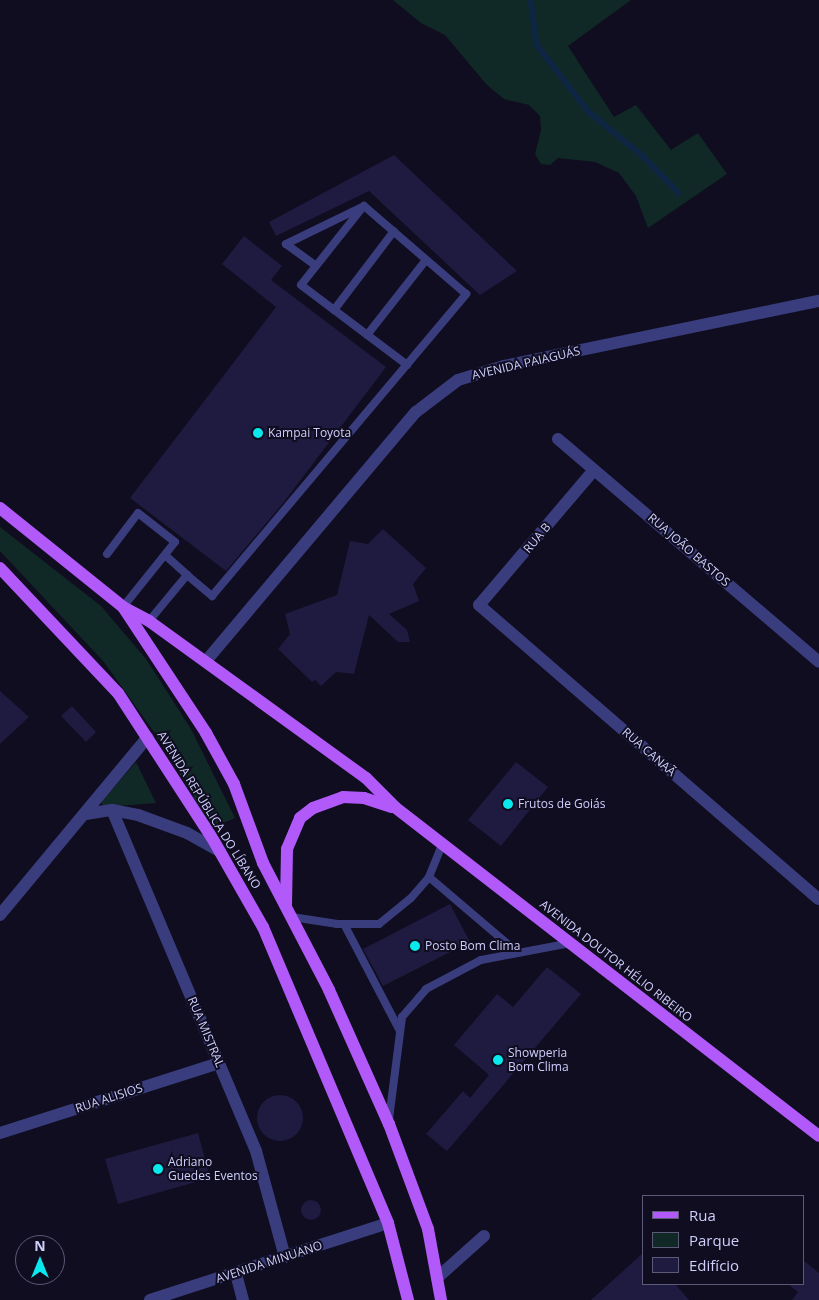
<!DOCTYPE html>
<html>
<head>
<meta charset="utf-8">
<style>
  body { margin:0 }
  #map { position:relative; width:819px; height:1300px; overflow:hidden; background:#0f0d1f; font-family:"Open Sans",sans-serif }
  div>[style] { position:absolute }
  [style*='--x'] { left:calc(var(--x)*1px); top:calc(var(--y)*1px); width:calc(var(--w)*1px); rotate:calc(var(--a)*1deg) }
  .green>* { inset:0; background:#112926 }
  .stream>* { height:5.5px; margin:-2.75px; padding:0 2.75px; transform-origin:2.75px; border-radius:2.75px; background:#0e2643 }
  .building>* { inset:0; background:#1f1a40 }
  .round { border-radius:50% }
  .service>* { height:8px; margin:-4px; padding:0 4px; transform-origin:4px; border-radius:4px; background:#3a3d7d }
  .minor>* { height:12px; margin:-6px; padding:0 6px; transform-origin:6px; border-radius:6px; background:#3a3d7d }
  .tertiary>* { height:12px; margin:-6px; padding:0 6px; transform-origin:6px; border-radius:6px; background:#3a3d7d }
  .primary>* { height:12px; margin:-6px; padding:0 6px; transform-origin:6px; border-radius:6px; background:#b159f9 }
  .dots>* { width:14px; height:14px; translate:-50% -50%; box-sizing:border-box; border:2px solid #0f0d1f; border-radius:50% }
  span { translate:-50% -50%; white-space:nowrap; text-align:center; line-height:1.15; -webkit-text-stroke:4px #0f0d1f; paint-order:stroke }
  .street-label { font-size:12px; color:#cfcefd }
  .poi-label { font-size:12px; color:#cfcefd }
  .left { translate:0 -50%; text-align:left }
  .legend { position:absolute; left:642px; top:1195px; width:162px; height:90px; box-sizing:border-box; background:#0f0d1f; border:1px solid #5c5a78; margin:0; padding:6px 9px; list-style:none; font-size:15px; color:#cfcefd }
  .legend li { display:flex; align-items:center; gap:10px; height:25px }
  .legend b { width:25px; border:1px solid #5c5a78 }
  .north { position:absolute; left:15px; top:1235px; width:50px; height:50px; box-sizing:border-box; background:#0f0d1f; border:1px solid #5c5a78; border-radius:50%; rotate:0deg; font-size:14px; font-weight:700; line-height:20px; text-align:center; color:#cfcefd }
  .north::after { content:''; display:block; margin:auto; width:18px; height:22px; background:#09e8ed; clip-path:polygon(50% 0,100% 100%,50% 72%,0 100%) }
</style>
</head>
<body>
<div id="map">
  <div class="green">
    <i style="clip-path:polygon(393px 0,631px 0,568px 46px,614px 117px,636px 105px,671px 150px,698px 133px,727px 174px,648px 228px,636px 196px,619px 173px,595px 162px,558px 158px,550px 165px,541px 164px,535px 154px,541px 130px,540px 116px,529px 105px,504px 99px,487px 85px,445px 35px,421px 23px)"></i>
    <i style="clip-path:polygon(0 527px,101px 606px,146px 659px,191px 729px,235px 818px,212px 828px,154px 732px,104px 662px,0 551px)"></i>
    <i style="clip-path:polygon(136px 762px,156px 803px,104px 807px,101px 802px)"></i>
  </div>
  <div class="stream">
    <i style="--x:531;--y:0;--w:45;--a:82.4"></i>
    <i style="--x:537;--y:45;--w:85;--a:52.2"></i>
    <i style="--x:589;--y:112;--w:70;--a:39.2"></i>
    <i style="--x:643;--y:156;--w:52;--a:45.8"></i>
  </div>
  <div class="building">
    <i style="clip-path:polygon(394px 155px,517px 271px,480px 295px,369px 191px,276px 236px,269px 222px)"></i>
    <i style="clip-path:polygon(244px 236px,282px 266px,271px 280px,386px 367px,284px 502px,226px 571px,130px 498px,276px 307px,222px 264px)"></i>
    <i style="clip-path:polygon(383px 529px,426px 568px,413px 584px,419px 601px,389px 614px,407px 630px,410px 642px,398px 642px,369px 615px,354px 674px,336px 672px,321px 686px,315px 680px,312px 682px,278px 649px,290px 634px,285px 614px,337px 595px,350px 541px,368px 544px)"></i>
    <i style="clip-path:polygon(0 691px,29px 717px,0 744px)"></i>
    <i style="clip-path:polygon(72px 706px,96px 732px,86px 742px,61px 716px)"></i>
    <i style="clip-path:polygon(516px 762px,548px 787px,501px 846px,468px 820px)"></i>
    <i style="clip-path:polygon(450px 904px,470px 942px,383px 986px,363px 949px)"></i>
    <i style="clip-path:polygon(547px 967px,581px 994px,447px 1151px,426px 1134px,463px 1091px,470px 1098px,489px 1075px,454px 1045px,497px 994px,513px 1007px)"></i>
    <i class="round" style="left:257px;top:1095px;width:46px;height:46px"></i>
    <i style="clip-path:polygon(198px 1133px,210px 1178px,118px 1204px,105px 1159px)"></i>
    <i class="round" style="left:301px;top:1200px;width:20px;height:20px"></i>
    <i style="clip-path:polygon(643px 1253px,643px 1284px,675px 1284px,689px 1300px,591px 1300px)"></i>
    <i style="clip-path:polygon(803px 1260px,819px 1273px,819px 1300px,792px 1300px,798px 1292px,788px 1284px,803px 1284px)"></i>
  </div>
  <div class="service">
    <i style="--x:362;--y:208;--w:98;--a:128.4"></i>
    <i style="--x:301;--y:285;--w:133;--a:37"></i>
    <i style="--x:334;--y:310;--w:99;--a:-52.8"></i>
    <i style="--x:367;--y:335;--w:95;--a:-51.8"></i>
    <i style="--x:107;--y:554;--w:51;--a:-52.9"></i>
    <i style="--x:138;--y:513;--w:47;--a:38.1"></i>
    <i style="--x:175;--y:542;--w:83;--a:128.7"></i>
    <i style="--x:165;--y:555;--w:30;--a:42"></i>
    <i style="--x:149;--y:621;--w:60;--a:-50.4"></i>
    <i style="--x:187;--y:575;--w:33;--a:40"></i>
    <i style="--x:212;--y:596;--w:395;--a:-49.9"></i>
    <i style="--x:466;--y:294;--w:135;--a:-139.2"></i>
    <i style="--x:364;--y:206;--w:87;--a:154"></i>
    <i style="--x:286;--y:244;--w:37;--a:36"></i>
    <i style="--x:429;--y:877;--w:116;--a:40.4"></i>
    <i style="--x:292;--y:917;--w:46;--a:8.8"></i>
    <i style="--x:337;--y:924;--w:42;--a:0"></i>
    <i style="--x:379;--y:924;--w:41;--a:-39.1"></i>
    <i style="--x:411;--y:898;--w:28;--a:-49"></i>
    <i style="--x:429;--y:877;--w:37;--a:-68"></i>
    <i style="--x:344;--y:924;--w:121;--a:62.4"></i>
    <i style="--x:389;--y:1119;--w:103;--a:-82.7"></i>
    <i style="--x:402;--y:1017;--w:37;--a:-49"></i>
    <i style="--x:426;--y:989;--w:62;--a:-27.8"></i>
    <i style="--x:481;--y:960;--w:92;--a:-10.7"></i>
  </div>
  <div class="minor">
    <i style="--x:558;--y:439;--w:343;--a:40.5"></i>
    <i style="--x:594;--y:470;--w:177;--a:130.4"></i>
    <i style="--x:479;--y:605;--w:449;--a:40.9"></i>
    <i style="--x:206;--y:661;--w:326;--a:-49.9"></i>
    <i style="--x:416;--y:412;--w:53;--a:-37.3"></i>
    <i style="--x:458;--y:380;--w:48;--a:-16.9"></i>
    <i style="--x:504;--y:366;--w:322;--a:-11.7"></i>
    <i style="--x:112;--y:810;--w:370;--a:67.1"></i>
    <i style="--x:256;--y:1151;--w:110;--a:74.7"></i>
    <i style="--x:0;--y:1133;--w:230;--a:-17.7"></i>
    <i style="--x:236;--y:1274;--w:27;--a:75"></i>
    <i style="--x:437;--y:1278;--w:63;--a:-41.8"></i>
    <i style="--x:150;--y:1300;--w:250;--a:-17.9"></i>
  </div>
  <div class="tertiary">
    <i style="--x:86;--y:814;--w:26;--a:-9"></i>
    <i style="--x:112;--y:810;--w:26;--a:11"></i>
    <i style="--x:138;--y:815;--w:52;--a:20.2"></i>
    <i style="--x:187;--y:833;--w:38;--a:29"></i>
    <i style="--x:0;--y:915;--w:231;--a:-50.3"></i>
  </div>
  <div class="primary">
    <i style="--x:0;--y:508;--w:158;--a:38.8"></i>
    <i style="--x:123;--y:607;--w:30;--a:28"></i>
    <i style="--x:149;--y:621;--w:268;--a:35.9"></i>
    <i style="--x:366;--y:778;--w:42;--a:45"></i>
    <i style="--x:396;--y:808;--w:535;--a:37.79"></i>
    <i style="--x:0;--y:568;--w:172;--a:46.7"></i>
    <i style="--x:118;--y:693;--w:171;--a:57"></i>
    <i style="--x:211;--y:836;--w:105;--a:60.3"></i>
    <i style="--x:263;--y:927;--w:321;--a:67.1"></i>
    <i style="--x:388;--y:1223;--w:80;--a:75.4"></i>
    <i style="--x:123;--y:607;--w:151;--a:56.6"></i>
    <i style="--x:206;--y:733;--w:58;--a:61.2"></i>
    <i style="--x:234;--y:784;--w:84;--a:69.8"></i>
    <i style="--x:263;--y:863;--w:143;--a:62.5"></i>
    <i style="--x:329;--y:990;--w:147;--a:65.9"></i>
    <i style="--x:389;--y:1124;--w:112;--a:69.6"></i>
    <i style="--x:428;--y:1229;--w:72;--a:79.6"></i>
    <i style="--x:286;--y:906;--w:57;--a:-89"></i>
    <i style="--x:287;--y:849;--w:34;--a:-67"></i>
    <i style="--x:300;--y:818;--w:16;--a:-38"></i>
    <i style="--x:313;--y:808;--w:32;--a:-20"></i>
    <i style="--x:343;--y:797;--w:21;--a:3"></i>
    <i style="--x:364;--y:798;--w:29;--a:18"></i>
  </div>
  <div class="dots">
    <i style="left:258px;top:433px;background:#09e8ed"></i>
    <i style="left:508px;top:804px;background:#09e8ed"></i>
    <i style="left:415px;top:946px;background:#09e8ed"></i>
    <i style="left:498px;top:1060px;background:#09e8ed"></i>
    <i style="left:158px;top:1169px;background:#09e8ed"></i>
  </div>
  <div class="street-label">
    <span style="left:526px;top:363px;rotate:-13deg">AVENIDA PAIAGUÁS</span>
    <span style="left:537px;top:538px;rotate:-50deg">RUA B</span>
    <span style="left:689px;top:550px;rotate:41deg">RUA JOÃO BASTOS</span>
    <span style="left:649px;top:752px;rotate:41deg">RUA CANAÃ</span>
    <span style="left:209px;top:810px;rotate:58deg">AVENIDA REPÚBLICA DO LÍBANO</span>
    <span style="left:616px;top:961px;rotate:38deg">AVENIDA DOUTOR HÉLIO RIBEIRO</span>
    <span style="left:206px;top:1032px;rotate:67deg">RUA MISTRAL</span>
    <span style="left:109px;top:1098px;rotate:-18deg">RUA ALISIOS</span>
    <span style="left:269px;top:1262px;rotate:-18deg">AVENIDA MINUANO</span>
  </div>
  <div class="poi-label">
    <span class="left" style="left:268px;top:433px">Kampai Toyota</span>
    <span class="left" style="left:518px;top:804px">Frutos de Goiás</span>
    <span class="left" style="left:425px;top:946px">Posto Bom Clima</span>
    <span class="left" style="left:508px;top:1060px">Showperia<br>Bom Clima</span>
    <span class="left" style="left:168px;top:1169px">Adriano<br>Guedes Eventos</span>
  </div>
  <ul class="legend">
  <li><b style="height:6px;background:#b159f9"></b>Rua</li>
  <li><b style="height:14px;background:#112926"></b>Parque</li>
  <li><b style="height:14px;background:#1f1a40"></b>Edifício</li>
  </ul>
  <div class="north">N</div>
</div>
</body>
</html>
